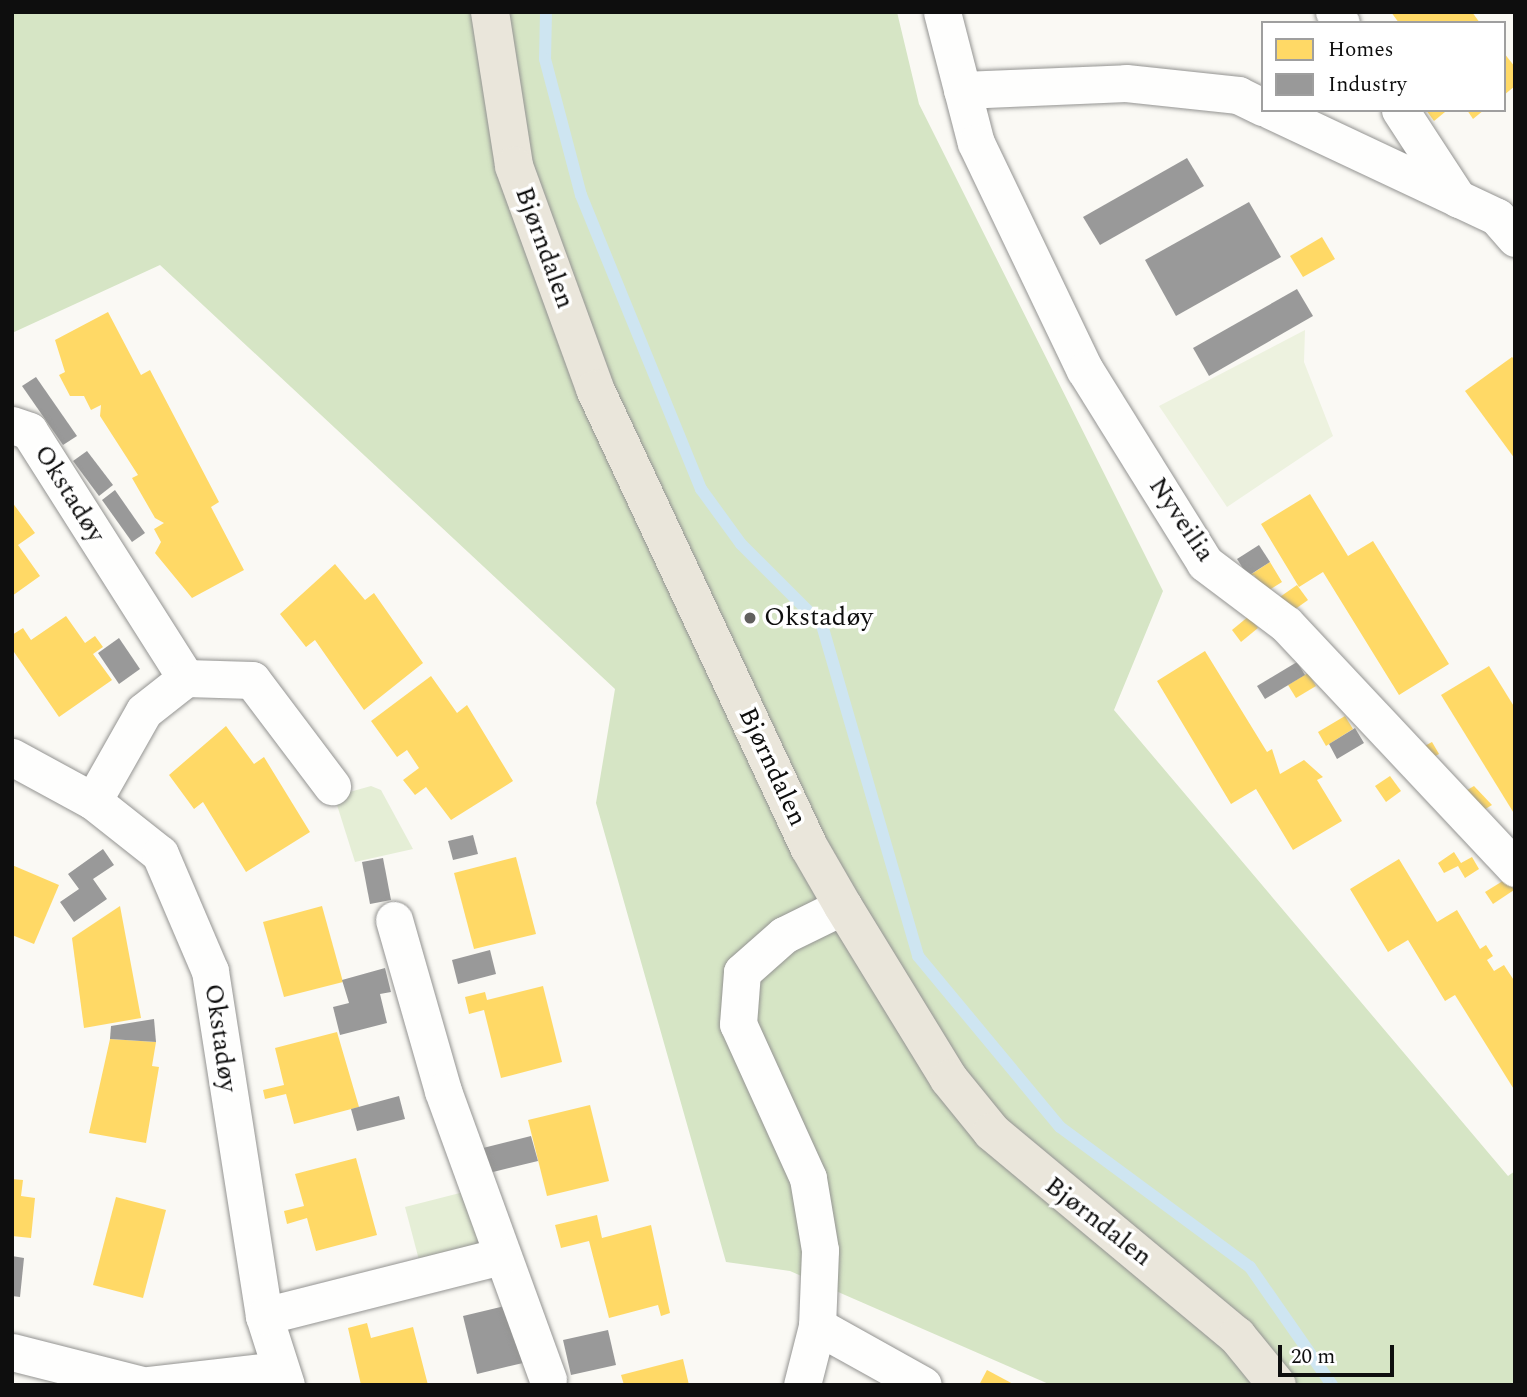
<!DOCTYPE html>
<html>
<head>
<meta charset="utf-8">
<style>
  body { margin:0 }
  #map { position:relative; width:1527px; height:1397px; overflow:hidden; background:#faf9f4; font-family:Spectral,serif }
  div>[style] { position:absolute }
  [style*='--x'] { left:calc(var(--x)*1px); top:calc(var(--y)*1px); width:calc(var(--w)*1px); rotate:calc(var(--a)*1deg) }
  .green>* { inset:0; background:#e5eed6 }
  .forest>* { inset:0; background:#d6e5c5 }
  .pitch>* { inset:0; background:#edf2df }
  .homes>* { inset:0; background:#ffd966 }
  .industry>* { inset:0; background:#999 }
  .stream>* { height:12px; margin:-6px; padding:0 6px; transform-origin:6px; border-radius:6px; background:#cee5f1 }
  .roads { filter:drop-shadow(0 0 2px #949492) drop-shadow(0 0 2px #949492) }
  .minor>* { height:37px; margin:-18.5px; padding:0 18.5px; transform-origin:18.5px; border-radius:18.5px; background:#fefefd }
  .major>* { height:38px; margin:-19px; padding:0 19px; transform-origin:19px; border-radius:19px; background:#eae6db }
  .dots>* { width:19px; height:19px; translate:-50% -50%; box-sizing:border-box; border:4px solid #fff; border-radius:50% }
  span { translate:-50% -50%; white-space:nowrap; text-align:center; line-height:1.15; -webkit-text-stroke:7px #fff; paint-order:stroke }
  .street-label { font-size:26px; color:#0e0e0e }
  .poi-label { font-size:26px; color:#0e0e0e }
  .left { translate:0 -50%; text-align:left }
  .frame { position:absolute; inset:0; border:14px solid #0e0e0e; pointer-events:none }
  .legend { position:absolute; left:1261px; top:21px; width:245px; height:91px; box-sizing:border-box; background:#fff; border:2px solid #9f9f9f; margin:0; padding:9px 12px; list-style:none; font-size:21px; color:#0e0e0e }
  .legend li { display:flex; align-items:center; gap:14px; height:35px }
  .legend b { width:35px; border:2px solid #9f9f9f }
  .scale { position:absolute; left:1278px; top:1345px; width:116px; height:32px; box-sizing:border-box; border:4px solid #0e0e0e; border-top:0; padding-left:9px; font-size:21px; line-height:24px; white-space:nowrap; color:#0e0e0e; -webkit-text-stroke:5px #fff; paint-order:stroke }
</style>
</head>
<body>
<div id="map">
  <div class="green">
    <i style="clip-path:polygon(371px 786px,381px 790px,413px 849px,355px 862px,337px 805px,346px 793px)"></i>
    <i style="clip-path:polygon(464px 1192px,486px 1247px,419px 1260px,405px 1207px)"></i>
  </div>
  <div class="forest">
    <i style="clip-path:polygon(12px 12px,897px 12px,919px 104px,1163px 591px,1114px 710px,1508px 1176px,1515px 1171px,1515px 1385px,1051px 1385px,790px 1271px,726px 1262px,596px 803px,615px 689px,160px 265px,12px 333px)"></i>
  </div>
  <div class="pitch">
    <i style="clip-path:polygon(1305px 330px,1304px 362px,1333px 436px,1227px 507px,1159px 406px)"></i>
  </div>
  <div class="homes">
    <i style="clip-path:polygon(1391px 12px,1472px 12px,1480px 23px,1399px 23px)"></i>
    <i style="clip-path:polygon(1504px 53px,1515px 67px,1515px 86px,1504px 95px)"></i>
    <i style="clip-path:polygon(1426px 110px,1444px 110px,1445px 112px,1434px 121px)"></i>
    <i style="clip-path:polygon(1467px 110px,1484px 110px,1473px 119px)"></i>
    <i style="clip-path:polygon(1322px 237px,1335px 259px,1303px 277px,1290px 256px)"></i>
    <i style="clip-path:polygon(108px 312px,141px 375px,150px 370px,219px 502px,211px 507px,244px 570px,192px 598px,155px 553px,161px 542px,154px 529px,164px 523px,155px 518px,132px 478px,138px 475px,100px 416px,101px 405px,91px 410px,84px 396px,70px 396px,59px 375px,65px 372px,55px 340px)"></i>
    <i style="clip-path:polygon(1512px 357px,1515px 360px,1515px 459px,1465px 391px)"></i>
    <i style="clip-path:polygon(1310px 494px,1348px 556px,1373px 541px,1449px 664px,1399px 695px,1323px 572px,1299px 587px,1261px 524px)"></i>
    <i style="clip-path:polygon(12px 502px,35px 533px,18px 545px,40px 576px,12px 596px)"></i>
    <i style="clip-path:polygon(1270px 562px,1282px 582px,1266px 592px,1254px 575px,1247px 577px)"></i>
    <i style="clip-path:polygon(335px 564px,365px 600px,374px 593px,423px 663px,364px 710px,315px 640px,306px 647px,280px 614px)"></i>
    <i style="clip-path:polygon(1297px 585px,1308px 600px,1287px 615px,1277px 599px)"></i>
    <i style="clip-path:polygon(66px 616px,85px 643px,95px 636px,103px 647px,93px 654px,112px 680px,59px 717px,14px 652px,12px 635px,23px 628px,31px 640px)"></i>
    <i style="clip-path:polygon(1249px 616px,1258px 628px,1241px 642px,1232px 630px)"></i>
    <i style="clip-path:polygon(1205px 651px,1267px 752px,1272px 749px,1280px 774px,1304px 760px,1323px 777px,1317px 780px,1342px 821px,1293px 850px,1256px 789px,1231px 804px,1157px 681px)"></i>
    <i style="clip-path:polygon(1489px 666px,1515px 708px,1515px 815px,1441px 695px)"></i>
    <i style="clip-path:polygon(1308px 673px,1316px 686px,1296px 698px,1288px 685px)"></i>
    <i style="clip-path:polygon(431px 676px,457px 713px,467px 705px,513px 781px,451px 820px,426px 787px,415px 795px,403px 780px,419px 768px,407px 750px,397px 757px,371px 721px)"></i>
    <i style="clip-path:polygon(1345px 716px,1353px 729px,1326px 746px,1318px 732px)"></i>
    <i style="clip-path:polygon(226px 726px,254px 764px,264px 757px,310px 832px,246px 872px,203px 802px,194px 809px,169px 775px)"></i>
    <i style="clip-path:polygon(1432px 742px,1439px 754px,1426px 761px,1419px 749px)"></i>
    <i style="clip-path:polygon(1390px 776px,1401px 791px,1386px 802px,1375px 786px)"></i>
    <i style="clip-path:polygon(1474px 786px,1492px 805px,1477px 814px,1462px 793px)"></i>
    <i style="clip-path:polygon(1454px 852px,1461px 863px,1472px 857px,1479px 869px,1465px 878px,1458px 866px,1444px 873px,1438px 863px)"></i>
    <i style="clip-path:polygon(516px 857px,536px 934px,474px 949px,454px 873px)"></i>
    <i style="clip-path:polygon(1399px 859px,1437px 922px,1457px 910px,1480px 949px,1486px 945px,1493px 956px,1487px 960px,1494px 971px,1504px 965px,1515px 982px,1515px 1091px,1455px 995px,1445px 1001px,1408px 940px,1388px 952px,1350px 889px)"></i>
    <i style="clip-path:polygon(12px 865px,59px 885px,34px 944px,12px 935px)"></i>
    <i style="clip-path:polygon(1506px 879px,1514px 890px,1493px 904px,1485px 892px)"></i>
    <i style="clip-path:polygon(120px 906px,141px 1018px,84px 1028px,72px 938px)"></i>
    <i style="clip-path:polygon(322px 906px,343px 982px,284px 997px,263px 922px)"></i>
    <i style="clip-path:polygon(543px 986px,562px 1062px,501px 1078px,484px 1010px,469px 1014px,465px 997px,485px 992px,487px 1000px)"></i>
    <i style="clip-path:polygon(337px 1032px,359px 1107px,294px 1124px,286px 1094px,265px 1099px,263px 1090px,284px 1085px,275px 1048px)"></i>
    <i style="clip-path:polygon(110px 1039px,156px 1042px,152px 1066px,159px 1067px,146px 1143px,89px 1133px)"></i>
    <i style="clip-path:polygon(590px 1105px,609px 1181px,547px 1196px,528px 1120px)"></i>
    <i style="clip-path:polygon(356px 1158px,377px 1235px,316px 1251px,307px 1218px,287px 1224px,284px 1211px,304px 1206px,295px 1174px)"></i>
    <i style="clip-path:polygon(12px 1179px,23px 1180px,21px 1196px,35px 1198px,31px 1238px,12px 1236px)"></i>
    <i style="clip-path:polygon(116px 1197px,166px 1210px,143px 1298px,93px 1285px)"></i>
    <i style="clip-path:polygon(597px 1215px,602px 1238px,651px 1225px,670px 1313px,661px 1316px,658px 1305px,609px 1318px,589px 1241px,561px 1248px,555px 1225px)"></i>
    <i style="clip-path:polygon(367px 1323px,371px 1338px,413px 1327px,428px 1385px,361px 1385px,348px 1328px)"></i>
    <i style="clip-path:polygon(683px 1359px,689px 1385px,624px 1385px,621px 1375px)"></i>
    <i style="clip-path:polygon(987px 1370px,1015px 1385px,979px 1385px)"></i>
  </div>
  <div class="industry">
    <i style="clip-path:polygon(1187px 158px,1204px 186px,1100px 245px,1083px 217px)"></i>
    <i style="clip-path:polygon(1249px 202px,1281px 257px,1176px 316px,1145px 260px)"></i>
    <i style="clip-path:polygon(1297px 289px,1313px 316px,1209px 376px,1193px 348px)"></i>
    <i style="clip-path:polygon(36px 377px,77px 436px,63px 445px,22px 386px)"></i>
    <i style="clip-path:polygon(87px 451px,113px 485px,99px 496px,73px 461px)"></i>
    <i style="clip-path:polygon(115px 490px,145px 533px,132px 542px,102px 500px)"></i>
    <i style="clip-path:polygon(1259px 545px,1270px 562px,1248px 576px,1237px 559px)"></i>
    <i style="clip-path:polygon(119px 638px,140px 669px,119px 684px,98px 653px)"></i>
    <i style="clip-path:polygon(1297px 662px,1305px 675px,1265px 699px,1257px 686px)"></i>
    <i style="clip-path:polygon(1355px 728px,1364px 743px,1337px 759px,1329px 744px)"></i>
    <i style="clip-path:polygon(473px 835px,478px 854px,453px 860px,448px 841px)"></i>
    <i style="clip-path:polygon(103px 849px,114px 865px,93px 879px,107px 899px,74px 922px,60px 902px,79px 889px,68px 874px)"></i>
    <i style="clip-path:polygon(383px 858px,391px 900px,370px 904px,362px 862px)"></i>
    <i style="clip-path:polygon(490px 950px,496px 974px,458px 984px,452px 960px)"></i>
    <i style="clip-path:polygon(385px 968px,391px 992px,380px 994px,387px 1023px,340px 1035px,333px 1007px,349px 1003px,342px 980px)"></i>
    <i style="clip-path:polygon(154px 1019px,156px 1042px,110px 1039px,111px 1026px)"></i>
    <i style="clip-path:polygon(399px 1096px,405px 1119px,357px 1131px,351px 1109px)"></i>
    <i style="clip-path:polygon(531px 1136px,538px 1161px,489px 1173px,483px 1148px)"></i>
    <i style="clip-path:polygon(12px 1256px,24px 1258px,20px 1297px,12px 1296px)"></i>
    <i style="clip-path:polygon(509px 1305px,523px 1363px,477px 1374px,463px 1316px)"></i>
    <i style="clip-path:polygon(608px 1330px,616px 1365px,571px 1375px,563px 1340px)"></i>
  </div>
  <div class="stream">
    <i style="--x:546;--y:12;--w:47;--a:91.2"></i>
    <i style="--x:545;--y:59;--w:141;--a:75.2"></i>
    <i style="--x:581;--y:195;--w:318;--a:67.8"></i>
    <i style="--x:701;--y:489;--w:68;--a:54"></i>
    <i style="--x:741;--y:544;--w:115;--a:45"></i>
    <i style="--x:822;--y:625;--w:345;--a:73.8"></i>
    <i style="--x:918;--y:956;--w:222;--a:50.3"></i>
    <i style="--x:1060;--y:1127;--w:236;--a:36.4"></i>
    <i style="--x:1250;--y:1267;--w:144;--a:55.2"></i>
  </div>
  <div class="roads">
    <div class="minor">
      <i style="--x:942;--y:12;--w:135;--a:75.5"></i>
      <i style="--x:976;--y:143;--w:252;--a:64.4"></i>
      <i style="--x:1085;--y:370;--w:227;--a:58.1"></i>
      <i style="--x:1205;--y:563;--w:101;--a:37"></i>
      <i style="--x:1286;--y:624;--w:335;--a:46.8"></i>
      <i style="--x:1334;--y:12;--w:13;--a:58"></i>
      <i style="--x:962;--y:90;--w:164;--a:-2.4"></i>
      <i style="--x:1126;--y:83;--w:113;--a:6.1"></i>
      <i style="--x:1238;--y:95;--w:28;--a:26"></i>
      <i style="--x:1270;--y:110;--w:251;--a:25.2"></i>
      <i style="--x:1497;--y:217;--w:28;--a:49"></i>
      <i style="--x:1400;--y:110;--w:106;--a:56.9"></i>
      <i style="--x:12;--y:425;--w:18;--a:19"></i>
      <i style="--x:29;--y:431;--w:293;--a:57.6"></i>
      <i style="--x:12;--y:757;--w:92;--a:28.5"></i>
      <i style="--x:93;--y:801;--w:85;--a:38.3"></i>
      <i style="--x:160;--y:854;--w:127;--a:66.9"></i>
      <i style="--x:210;--y:971;--w:349;--a:81.1"></i>
      <i style="--x:264;--y:1316;--w:72;--a:72.3"></i>
      <i style="--x:93;--y:801;--w:103;--a:-60.5"></i>
      <i style="--x:144;--y:711;--w:53;--a:-38.2"></i>
      <i style="--x:186;--y:678;--w:66;--a:1.7"></i>
      <i style="--x:252;--y:680;--w:133;--a:53"></i>
      <i style="--x:394;--y:920;--w:178;--a:74"></i>
      <i style="--x:443;--y:1091;--w:307;--a:70"></i>
      <i style="--x:264;--y:1316;--w:244;--a:-14.2"></i>
      <i style="--x:817;--y:1326;--w:121;--a:29.1"></i>
      <i style="--x:12;--y:1352;--w:134;--a:14.2"></i>
      <i style="--x:149;--y:1385;--w:130;--a:-6.6"></i>
      <i style="--x:802;--y:1385;--w:61;--a:-75.7"></i>
      <i style="--x:817;--y:1326;--w:76;--a:-87.7"></i>
      <i style="--x:820;--y:1250;--w:73;--a:-99.5"></i>
      <i style="--x:808;--y:1178;--w:169;--a:-114.4"></i>
      <i style="--x:738;--y:1024;--w:52;--a:-85.6"></i>
      <i style="--x:742;--y:972;--w:56;--a:-41.4"></i>
      <i style="--x:784;--y:935;--w:66;--a:-26.2"></i>
    </div>
    <div class="major">
      <i style="--x:490;--y:12;--w:156;--a:81.1"></i>
      <i style="--x:514;--y:166;--w:237;--a:70"></i>
      <i style="--x:595;--y:389;--w:506;--a:64.96"></i>
      <i style="--x:809;--y:847;--w:68;--a:60"></i>
      <i style="--x:843;--y:906;--w:203;--a:58.5"></i>
      <i style="--x:949;--y:1079;--w:68;--a:50.9"></i>
      <i style="--x:992;--y:1132;--w:319;--a:39.8"></i>
      <i style="--x:1237;--y:1336;--w:63;--a:50.8"></i>
    </div>
  </div>
  <div class="dots">
    <i style="left:750px;top:618px;background:#61605e"></i>
  </div>
  <div class="street-label">
    <span style="left:544px;top:248px;rotate:70deg">Bjørndalen</span>
    <span style="left:69px;top:494px;rotate:58deg">Okstadøy</span>
    <span style="left:1181px;top:520px;rotate:56deg">Nyveilia</span>
    <span style="left:772px;top:767px;rotate:65deg">Bjørndalen</span>
    <span style="left:220px;top:1038px;rotate:82deg">Okstadøy</span>
    <span style="left:1098px;top:1222px;rotate:38deg">Bjørndalen</span>
  </div>
  <div class="poi-label">
    <span class="left" style="left:764px;top:618px">Okstadøy</span>
  </div>
  <div class="frame"></div>
  <ul class="legend">
  <li><b style="height:19px;background:#ffd966"></b>Homes</li>
  <li><b style="height:19px;background:#999"></b>Industry</li>
  </ul>
  <div class="scale">20 m</div>
</div>
</body>
</html>
